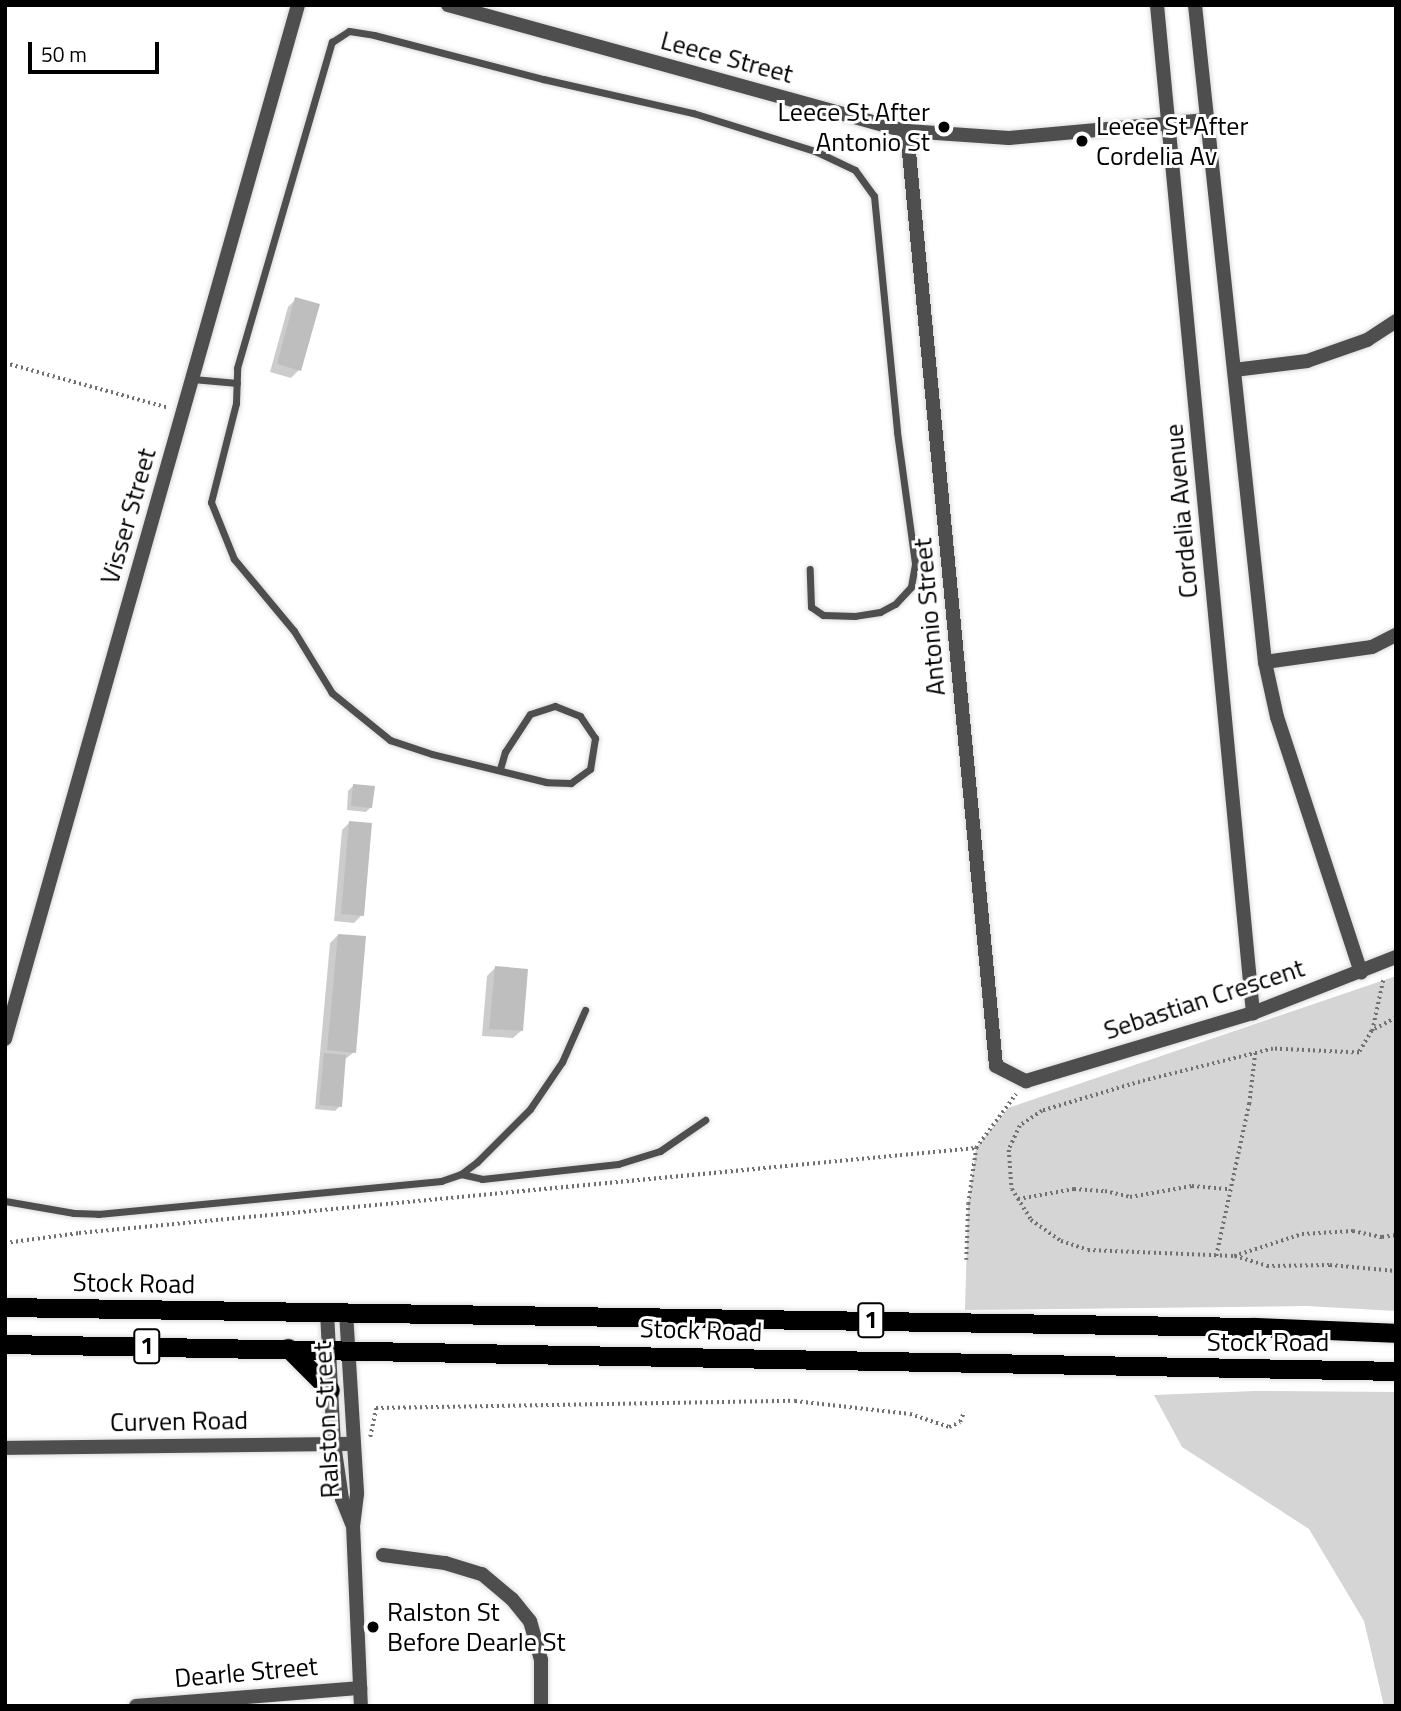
<!DOCTYPE html>
<html>
<head>
<meta charset="utf-8">
<style>
  body { margin:0 }
  #map { position:relative; width:1401px; height:1711px; overflow:hidden; background:#fff; font-family:"Titillium Web",sans-serif }
  div>[style] { position:absolute }
  [style*='--x'] { left:calc(var(--x)*1px); top:calc(var(--y)*1px); width:calc(var(--w)*1px); rotate:calc(var(--a)*1deg) }
  .green>* { inset:0; background:#d5d5d5 }
  .shadow>* { inset:0; background:#0003 }
  .building>* { inset:0; background:#bebebe }
  .path>* { height:3.5px; margin-top:-1.75px; transform-origin:0; background:repeating-linear-gradient(90deg,#707070 0 2px,transparent 0 5.5px) }
  .roads { filter:drop-shadow(0 0 2px #dbdbdb) drop-shadow(0 0 2px #dbdbdb) }
  .service>* { height:7px; margin:-3.5px; padding:0 3.5px; transform-origin:3.5px; border-radius:3.5px; background:#4e4e4e }
  .minor>* { height:14px; margin:-7px; padding:0 7px; transform-origin:7px; border-radius:7px; background:#4e4e4e }
  .trunk>* { height:19px; margin:-9.5px; padding:0 9.5px; transform-origin:9.5px; border-radius:9.5px; background:#000 }
  .dots>* { width:19px; height:19px; translate:-50% -50%; box-sizing:border-box; border:4px solid #fff; border-radius:50% }
  span { translate:-50% -50%; white-space:nowrap; text-align:center; line-height:1.15; -webkit-text-stroke:6px #fff; paint-order:stroke }
  .shield-label span { padding:2px 5px; background:#fff; border:2px solid; border-radius:5px; -webkit-text-stroke-width:0 }
  .shield-label { font-size:24px; color:#000; font-weight:700 }
  .street-label { font-size:26px; color:#000 }
  .poi-label { font-size:26px; color:#000 }
  .right { translate:-100% -50%; text-align:right }
  .left { translate:0 -50%; text-align:left }
  .frame { position:absolute; inset:0; border:7px solid #000; pointer-events:none }
  .scale { position:absolute; left:28px; top:42px; width:131px; height:32px; box-sizing:border-box; border:4px solid #000; border-top:0; padding-left:9px; font-size:21px; line-height:24px; white-space:nowrap; color:#000; -webkit-text-stroke:5px #fff; paint-order:stroke }
</style>
</head>
<body>
<div id="map">
  <div class="green">
    <i style="clip-path:polygon(1396px 976px,1396px 1311px,1307px 1306px,965px 1310px,968px 1204px,976px 1148px,1008px 1108px)"></i>
    <i style="clip-path:polygon(1255px 1391px,1396px 1392px,1396px 1706px,1384px 1706px,1364px 1621px,1309px 1529px,1182px 1447px,1154px 1395px)"></i>
  </div>
  <div class="shadow">
    <i style="clip-path:polygon(296px 299px,299px 370px,291px 378px,270px 372px,288px 307px)"></i>
    <i style="clip-path:polygon(353px 786px,371px 807px,366px 812px,347px 810px,348px 791px)"></i>
    <i style="clip-path:polygon(350px 822px,362px 915px,354px 923px,334px 921px,342px 830px)"></i>
    <i style="clip-path:polygon(338px 935px,354px 1052px,344px 1060px,340px 1106px,335px 1111px,315px 1109px,330px 943px)"></i>
    <i style="clip-path:polygon(495px 968px,521px 1031px,513px 1038px,482px 1036px,487px 976px)"></i>
  </div>
  <div class="building">
    <i style="clip-path:polygon(295px 297px,320px 304px,301px 371px,277px 364px)"></i>
    <i style="clip-path:polygon(353px 784px,375px 786px,372px 808px,351px 806px)"></i>
    <i style="clip-path:polygon(349px 821px,372px 823px,364px 916px,341px 914px)"></i>
    <i style="clip-path:polygon(338px 934px,366px 936px,356px 1053px,327px 1050px)"></i>
    <i style="clip-path:polygon(495px 966px,528px 969px,523px 1031px,489px 1029px)"></i>
    <i style="clip-path:polygon(324px 1053px,346px 1055px,342px 1107px,319px 1105px)"></i>
  </div>
  <div class="path">
    <i style="--x:5;--y:363;--w:170;--a:15.3"></i>
    <i style="--x:1396;--y:1018;--w:27;--a:152"></i>
    <i style="--x:1372;--y:1031;--w:26;--a:121"></i>
    <i style="--x:1359;--y:1053;--w:86;--a:-177.3"></i>
    <i style="--x:1273;--y:1049;--w:137;--a:166.1"></i>
    <i style="--x:1140;--y:1082;--w:102;--a:163.5"></i>
    <i style="--x:1042;--y:1111;--w:27;--a:146"></i>
    <i style="--x:1020;--y:1126;--w:26;--a:115"></i>
    <i style="--x:1009;--y:1150;--w:39;--a:86"></i>
    <i style="--x:1012;--y:1189;--w:36;--a:58"></i>
    <i style="--x:1031;--y:1220;--w:37;--a:35"></i>
    <i style="--x:1061;--y:1241;--w:28;--a:18"></i>
    <i style="--x:1088;--y:1250;--w:146;--a:2.4"></i>
    <i style="--x:1234;--y:1256;--w:71;--a:-17.9"></i>
    <i style="--x:1302;--y:1234;--w:51;--a:-3.4"></i>
    <i style="--x:1353;--y:1231;--w:30;--a:12"></i>
    <i style="--x:1382;--y:1237;--w:14;--a:-8"></i>
    <i style="--x:1372;--y:1031;--w:52;--a:-77.8"></i>
    <i style="--x:1018;--y:1199;--w:57;--a:-10.1"></i>
    <i style="--x:1074;--y:1189;--w:31;--a:4"></i>
    <i style="--x:1105;--y:1191;--w:26;--a:13"></i>
    <i style="--x:1130;--y:1197;--w:63;--a:-10.1"></i>
    <i style="--x:1192;--y:1186;--w:38;--a:5"></i>
    <i style="--x:5;--y:1243;--w:75;--a:-7.7"></i>
    <i style="--x:79;--y:1233;--w:901;--a:-5.41"></i>
    <i style="--x:1216;--y:1256;--w:156;--a:-77.8"></i>
    <i style="--x:1249;--y:1104;--w:51;--a:-83.3"></i>
    <i style="--x:1235;--y:1256;--w:34;--a:17"></i>
    <i style="--x:1267;--y:1266;--w:63;--a:-0.9"></i>
    <i style="--x:1330;--y:1265;--w:66;--a:5.2"></i>
    <i style="--x:966;--y:1260;--w:56;--a:-88"></i>
    <i style="--x:968;--y:1204;--w:57;--a:-81.9"></i>
    <i style="--x:976;--y:1148;--w:67;--a:-53.5"></i>
    <i style="--x:370;--y:1437;--w:30;--a:-78"></i>
    <i style="--x:376;--y:1408;--w:419;--a:-1"></i>
    <i style="--x:795;--y:1401;--w:116;--a:6.4"></i>
    <i style="--x:910;--y:1414;--w:41;--a:18.4"></i>
    <i style="--x:949;--y:1427;--w:12;--a:-24"></i>
    <i style="--x:960;--y:1422;--w:9;--a:-69"></i>
  </div>
  <div class="roads">
    <div class="service">
      <i style="--x:193;--y:379;--w:44;--a:5.2"></i>
      <i style="--x:500;--y:769;--w:18;--a:-74"></i>
      <i style="--x:505;--y:752;--w:45;--a:-56.7"></i>
      <i style="--x:530;--y:714;--w:26;--a:-18"></i>
      <i style="--x:555;--y:706;--w:27;--a:22"></i>
      <i style="--x:580;--y:716;--w:27;--a:56"></i>
      <i style="--x:595;--y:738;--w:31;--a:99"></i>
      <i style="--x:590;--y:769;--w:24;--a:144"></i>
      <i style="--x:571;--y:783;--w:25;--a:-178"></i>
      <i style="--x:546;--y:782;--w:117;--a:-166.2"></i>
      <i style="--x:432;--y:754;--w:44;--a:-161.6"></i>
      <i style="--x:390;--y:740;--w:75;--a:-141"></i>
      <i style="--x:332;--y:693;--w:73;--a:-121.5"></i>
      <i style="--x:294;--y:631;--w:94;--a:-129.8"></i>
      <i style="--x:234;--y:559;--w:61;--a:-112"></i>
      <i style="--x:211;--y:502;--w:102;--a:-75.8"></i>
      <i style="--x:236;--y:403;--w:35;--a:-88"></i>
      <i style="--x:237;--y:368;--w:340;--a:-73.8"></i>
      <i style="--x:332;--y:42;--w:20;--a:-33"></i>
      <i style="--x:349;--y:31;--w:25;--a:9"></i>
      <i style="--x:374;--y:35;--w:175;--a:14.6"></i>
      <i style="--x:543;--y:79;--w:154;--a:12.8"></i>
      <i style="--x:693;--y:113;--w:128;--a:17.3"></i>
      <i style="--x:815;--y:151;--w:44;--a:25.4"></i>
      <i style="--x:855;--y:170;--w:32;--a:54"></i>
      <i style="--x:874;--y:196;--w:237;--a:84.4"></i>
      <i style="--x:897;--y:432;--w:133;--a:82.2"></i>
      <i style="--x:915;--y:564;--w:23;--a:100"></i>
      <i style="--x:911;--y:587;--w:23;--a:133"></i>
      <i style="--x:895;--y:604;--w:17;--a:152"></i>
      <i style="--x:880;--y:612;--w:25;--a:171"></i>
      <i style="--x:855;--y:616;--w:32;--a:-178"></i>
      <i style="--x:823;--y:615;--w:14;--a:-146"></i>
      <i style="--x:811;--y:607;--w:38;--a:-92"></i>
      <i style="--x:461;--y:1174;--w:22;--a:13"></i>
      <i style="--x:482;--y:1179;--w:137;--a:-6.3"></i>
      <i style="--x:618;--y:1164;--w:44;--a:-17.2"></i>
      <i style="--x:660;--y:1151;--w:55;--a:-34.6"></i>
      <i style="--x:5;--y:1201;--w:70;--a:9.9"></i>
      <i style="--x:74;--y:1213;--w:24;--a:2"></i>
      <i style="--x:98;--y:1214;--w:345;--a:-5.5"></i>
      <i style="--x:441;--y:1181;--w:21;--a:-19"></i>
      <i style="--x:461;--y:1174;--w:20;--a:-37"></i>
      <i style="--x:477;--y:1162;--w:75;--a:-45"></i>
      <i style="--x:530;--y:1109;--w:57;--a:-55.8"></i>
      <i style="--x:562;--y:1062;--w:57;--a:-66.1"></i>
    </div>
    <div class="minor">
      <i style="--x:448;--y:5;--w:476;--a:15.4"></i>
      <i style="--x:907;--y:131;--w:102;--a:3.9"></i>
      <i style="--x:1009;--y:138;--w:198;--a:-5.2"></i>
      <i style="--x:1157;--y:5;--w:1013;--a:84.56"></i>
      <i style="--x:1195;--y:5;--w:661;--a:83.92"></i>
      <i style="--x:1265;--y:662;--w:56;--a:77.7"></i>
      <i style="--x:1277;--y:717;--w:269;--a:71.8"></i>
      <i style="--x:907;--y:131;--w:939;--a:84.56"></i>
      <i style="--x:996;--y:1066;--w:34;--a:27"></i>
      <i style="--x:1026;--y:1081;--w:237;--a:-16.7"></i>
      <i style="--x:1253;--y:1013;--w:154;--a:-21.4"></i>
      <i style="--x:1234;--y:370;--w:74;--a:-7"></i>
      <i style="--x:1307;--y:361;--w:64;--a:-19.3"></i>
      <i style="--x:1367;--y:340;--w:35;--a:-33"></i>
      <i style="--x:1265;--y:662;--w:108;--a:-8"></i>
      <i style="--x:1372;--y:647;--w:27;--a:-27"></i>
      <i style="--x:5;--y:1039;--w:1075;--a:-74.18"></i>
      <i style="--x:327;--y:1312;--w:132;--a:87"></i>
      <i style="--x:334;--y:1444;--w:56;--a:81.7"></i>
      <i style="--x:342;--y:1499;--w:27;--a:68"></i>
      <i style="--x:346;--y:1312;--w:182;--a:86.5"></i>
      <i style="--x:357;--y:1494;--w:31;--a:97"></i>
      <i style="--x:353;--y:1525;--w:181;--a:87.5"></i>
      <i style="--x:5;--y:1448;--w:348;--a:-0.7"></i>
      <i style="--x:383;--y:1555;--w:63;--a:7.4"></i>
      <i style="--x:445;--y:1563;--w:39;--a:17"></i>
      <i style="--x:482;--y:1574;--w:39;--a:40"></i>
      <i style="--x:512;--y:1599;--w:28;--a:51"></i>
      <i style="--x:530;--y:1621;--w:41;--a:74.2"></i>
      <i style="--x:541;--y:1660;--w:46;--a:90"></i>
      <i style="--x:136;--y:1706;--w:225;--a:-4.6"></i>
    </div>
    <div class="trunk">
      <i style="--x:5;--y:1307;--w:1249;--a:0.92"></i>
      <i style="--x:1254;--y:1327;--w:142;--a:2.4"></i>
      <i style="--x:5;--y:1344;--w:1391;--a:1.11"></i>
      <i style="--x:288;--y:1348;--w:59;--a:45"></i>
    </div>
  </div>
  <div class="dots">
    <i style="left:944px;top:127px;background:#000"></i>
    <i style="left:1082px;top:141px;background:#000"></i>
    <i style="left:373px;top:1627px;background:#000"></i>
  </div>
  <div class="shield-label">
    <span style="left:871px;top:1320px">1</span>
    <span style="left:147px;top:1346px">1</span>
  </div>
  <div class="street-label">
    <span style="left:727px;top:57px;rotate:15deg">Leece Street</span>
    <span style="left:1181px;top:511px;rotate:-95deg">Cordelia Avenue</span>
    <span style="left:128px;top:516px;rotate:-74deg">Visser Street</span>
    <span style="left:929px;top:617px;rotate:-95deg">Antonio Street</span>
    <span style="left:1204px;top:999px;rotate:-18deg">Sebastian Crescent</span>
    <span style="left:134px;top:1283px;rotate:1deg">Stock Road</span>
    <span style="left:701px;top:1330px;rotate:2deg">Stock Road</span>
    <span style="left:1268px;top:1342px">Stock Road</span>
    <span style="left:326px;top:1420px;rotate:-93deg">Ralston Street</span>
    <span style="left:179px;top:1421px;rotate:-1deg">Curven Road</span>
    <span style="left:246px;top:1672px;rotate:-5deg">Dearle Street</span>
  </div>
  <div class="poi-label">
    <span class="right" style="left:930px;top:127px">Leece St After<br>Antonio St</span>
    <span class="left" style="left:1096px;top:141px">Leece St After<br>Cordelia Av</span>
    <span class="left" style="left:387px;top:1627px">Ralston St<br>Before Dearle St</span>
  </div>
  <div class="frame"></div>
  <div class="scale">50 m</div>
</div>
</body>
</html>
